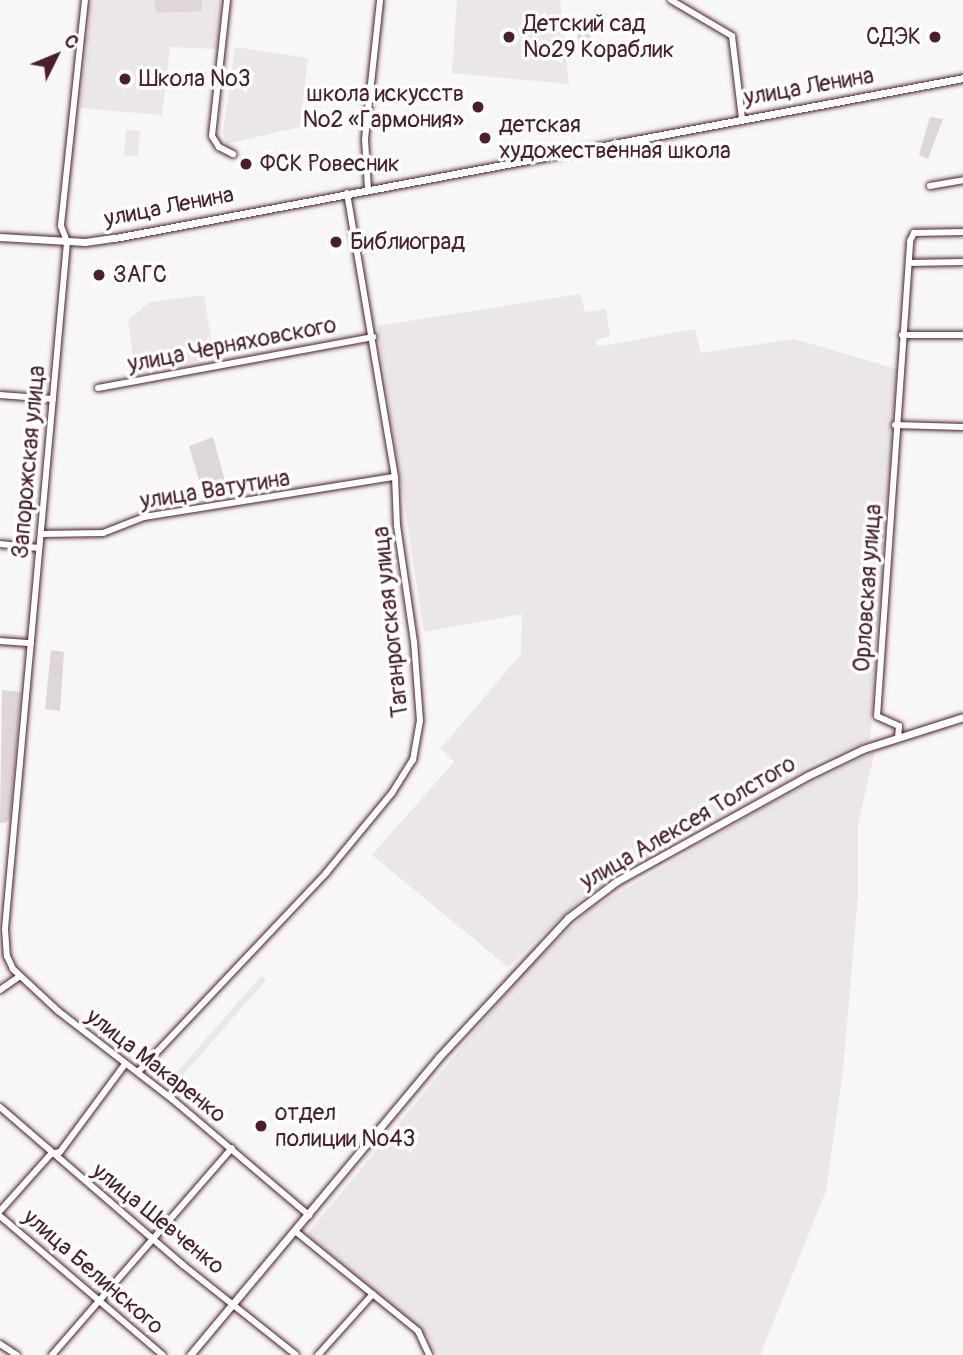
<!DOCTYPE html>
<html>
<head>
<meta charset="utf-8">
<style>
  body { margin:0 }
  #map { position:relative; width:963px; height:1355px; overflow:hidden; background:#f8f6f7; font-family:Pangolin,sans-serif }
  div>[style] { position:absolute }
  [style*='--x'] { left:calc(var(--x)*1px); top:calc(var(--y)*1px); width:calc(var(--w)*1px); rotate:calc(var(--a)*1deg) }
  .built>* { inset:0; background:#ebe6e8 }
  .green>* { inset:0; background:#ded6d9 }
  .roads { filter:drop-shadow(0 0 2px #4a1f2b) drop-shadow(0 0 2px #4a1f2b) }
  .minor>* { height:6px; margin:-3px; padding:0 3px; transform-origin:3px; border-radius:3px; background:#fff }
  .tertiary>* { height:7px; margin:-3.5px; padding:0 3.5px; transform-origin:3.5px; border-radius:3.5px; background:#fff }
  .dots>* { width:19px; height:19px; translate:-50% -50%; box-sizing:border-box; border:4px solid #fff; border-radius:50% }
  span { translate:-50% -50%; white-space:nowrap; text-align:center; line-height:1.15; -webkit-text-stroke:7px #fff; paint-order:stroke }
  .poi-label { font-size:23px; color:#4a1f2b }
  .left { translate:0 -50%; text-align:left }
  .right { translate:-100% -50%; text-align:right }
  .street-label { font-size:23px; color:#4a1f2b }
  .north { position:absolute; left:21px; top:21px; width:70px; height:70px; -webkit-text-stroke:5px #fff; paint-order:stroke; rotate:47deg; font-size:19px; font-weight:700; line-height:28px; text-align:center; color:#4a1f2b }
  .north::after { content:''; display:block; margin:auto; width:24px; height:32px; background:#4a1f2b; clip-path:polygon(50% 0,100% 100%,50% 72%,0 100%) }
</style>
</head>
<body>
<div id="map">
  <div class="built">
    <i style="clip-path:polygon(91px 0,222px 0,217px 49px,170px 47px,162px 115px,80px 108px)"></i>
    <i style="clip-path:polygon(457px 0,560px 0,569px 84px,452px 73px)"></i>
    <i style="clip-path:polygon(235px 47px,308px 58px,300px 127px,226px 144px,223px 133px)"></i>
    <i style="clip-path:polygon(126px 130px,140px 131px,138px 156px,124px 155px)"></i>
    <i style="clip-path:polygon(580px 294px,585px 312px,606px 309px,610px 336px,596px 340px,597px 347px,695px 329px,701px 353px,794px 339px,897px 369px,870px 740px,820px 760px,643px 858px,581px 899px,508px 967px,372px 855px,454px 762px,441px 748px,521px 654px,522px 614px,424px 632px,377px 326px)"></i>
    <i style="clip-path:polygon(204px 295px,214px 358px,135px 373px,128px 320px,150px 302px)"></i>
    <i style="clip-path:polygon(875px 751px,858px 824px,858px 896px,843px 1070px,826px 1191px,760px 1355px,436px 1355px,429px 1338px,307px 1234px,526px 970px,588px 911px,771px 803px)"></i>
    <i style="clip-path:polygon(261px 976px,266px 980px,182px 1076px,177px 1072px)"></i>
  </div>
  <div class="green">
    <i style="clip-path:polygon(154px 0,202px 0,202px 11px,157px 13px)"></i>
    <i style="clip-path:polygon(589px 17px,592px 52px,579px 53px,576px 18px)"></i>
    <i style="clip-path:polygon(930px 117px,943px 119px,928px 159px,919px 155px)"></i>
    <i style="clip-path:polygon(213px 437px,226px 485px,203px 493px,189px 446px)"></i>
    <i style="clip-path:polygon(51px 650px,64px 652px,60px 711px,45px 709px)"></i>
    <i style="clip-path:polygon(2px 690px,21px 692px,10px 818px,5px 823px,0 823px)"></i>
  </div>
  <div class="roads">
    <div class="minor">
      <i style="--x:85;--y:0;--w:227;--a:96.1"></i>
      <i style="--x:61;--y:226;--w:17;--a:69"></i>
      <i style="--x:67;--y:242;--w:690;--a:95.16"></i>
      <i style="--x:5;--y:929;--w:27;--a:86"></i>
      <i style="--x:7;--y:956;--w:14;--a:65"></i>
      <i style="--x:13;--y:969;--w:62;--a:43"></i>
      <i style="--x:58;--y:1011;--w:144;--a:37.7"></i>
      <i style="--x:172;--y:1099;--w:180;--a:40.3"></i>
      <i style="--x:227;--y:0;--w:137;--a:96.3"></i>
      <i style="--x:212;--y:136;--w:13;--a:58"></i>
      <i style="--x:219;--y:147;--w:16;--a:27"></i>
      <i style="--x:671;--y:0;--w:71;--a:30.5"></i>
      <i style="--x:732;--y:36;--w:84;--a:83.1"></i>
      <i style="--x:930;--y:186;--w:34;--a:-10"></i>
      <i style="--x:368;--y:189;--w:50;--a:-93.4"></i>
      <i style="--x:365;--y:139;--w:140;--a:-83.8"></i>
      <i style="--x:909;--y:263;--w:54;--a:-1.1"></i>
      <i style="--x:902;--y:335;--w:61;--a:0"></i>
      <i style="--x:98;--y:388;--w:280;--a:-10.5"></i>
      <i style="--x:0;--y:395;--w:53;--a:4.3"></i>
      <i style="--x:895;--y:425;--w:68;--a:1.7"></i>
      <i style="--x:41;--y:534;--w:62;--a:-0.9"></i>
      <i style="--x:103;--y:533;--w:44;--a:-21.3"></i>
      <i style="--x:144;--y:517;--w:254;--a:-9.1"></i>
      <i style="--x:0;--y:544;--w:39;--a:6"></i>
      <i style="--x:0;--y:641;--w:31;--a:4"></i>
      <i style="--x:898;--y:738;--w:12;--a:-85"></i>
      <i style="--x:899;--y:726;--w:24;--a:-156"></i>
      <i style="--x:877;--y:716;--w:476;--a:-86"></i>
      <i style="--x:910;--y:241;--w:9;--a:-63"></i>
      <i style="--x:914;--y:233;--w:49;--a:-1.2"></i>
      <i style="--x:0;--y:990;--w:24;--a:-35"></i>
      <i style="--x:138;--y:1072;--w:274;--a:-46.6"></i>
      <i style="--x:326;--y:873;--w:104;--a:-50.5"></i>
      <i style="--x:392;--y:793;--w:39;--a:-58"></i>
      <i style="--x:413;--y:760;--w:40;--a:-80"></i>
      <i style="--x:420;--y:721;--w:79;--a:-94.3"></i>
      <i style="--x:414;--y:642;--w:117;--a:-98.3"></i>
      <i style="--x:397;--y:526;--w:49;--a:-92.3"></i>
      <i style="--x:395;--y:477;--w:288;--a:-99.6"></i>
      <i style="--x:0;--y:1107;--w:242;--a:40.8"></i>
      <i style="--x:183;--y:1265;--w:144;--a:38.5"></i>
      <i style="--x:0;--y:1211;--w:76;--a:-48.2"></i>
      <i style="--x:51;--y:1154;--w:9;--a:-13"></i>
      <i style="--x:60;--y:1152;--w:109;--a:-53.5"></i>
      <i style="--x:0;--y:1216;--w:214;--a:40.5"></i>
      <i style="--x:295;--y:1231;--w:159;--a:39.1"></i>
      <i style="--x:418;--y:1331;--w:26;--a:65"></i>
      <i style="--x:0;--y:1344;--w:20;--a:33"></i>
      <i style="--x:52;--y:1355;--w:274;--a:-49"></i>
      <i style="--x:318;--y:1355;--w:82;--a:-48"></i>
    </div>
    <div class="tertiary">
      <i style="--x:0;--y:237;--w:85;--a:3.4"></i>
      <i style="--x:85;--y:242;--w:30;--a:-8"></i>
      <i style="--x:115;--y:238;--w:863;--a:-10.68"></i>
      <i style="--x:190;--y:1355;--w:388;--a:-50.1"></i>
      <i style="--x:439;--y:1057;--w:190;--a:-47.1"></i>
      <i style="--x:568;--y:918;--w:61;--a:-37.1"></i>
      <i style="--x:617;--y:881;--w:217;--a:-28.9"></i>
      <i style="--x:807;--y:776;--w:62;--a:-25.7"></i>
      <i style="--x:863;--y:749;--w:105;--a:-17.7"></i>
    </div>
  </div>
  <div class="dots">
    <i style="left:509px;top:37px;background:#4a1f2b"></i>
    <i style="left:935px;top:37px;background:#4a1f2b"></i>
    <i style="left:125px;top:79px;background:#4a1f2b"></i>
    <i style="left:478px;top:107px;background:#4a1f2b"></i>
    <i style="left:485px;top:138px;background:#4a1f2b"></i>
    <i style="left:246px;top:164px;background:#4a1f2b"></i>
    <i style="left:336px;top:242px;background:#4a1f2b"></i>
    <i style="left:99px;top:275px;background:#4a1f2b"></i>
    <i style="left:261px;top:1126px;background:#4a1f2b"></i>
  </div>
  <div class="poi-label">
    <span class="left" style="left:523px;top:37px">Детский сад<br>№29 Кораблик</span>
    <span class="right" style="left:921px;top:37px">СДЭК</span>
    <span class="left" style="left:139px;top:79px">Школа №3</span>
    <span class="right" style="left:464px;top:107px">школа искусств<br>№2 «Гармония»</span>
    <span class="left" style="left:499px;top:138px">детская<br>художественная школа</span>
    <span class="left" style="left:260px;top:164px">ФСК Ровесник</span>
    <span class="left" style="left:350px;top:242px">Библиоград</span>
    <span class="left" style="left:113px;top:275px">ЗАГС</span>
    <span class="left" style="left:275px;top:1126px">отдел<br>полиции №43</span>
  </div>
  <div class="street-label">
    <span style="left:809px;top:87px;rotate:-10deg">улица Ленина</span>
    <span style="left:169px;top:207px;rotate:-11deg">улица Ленина</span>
    <span style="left:232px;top:345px;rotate:-11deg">улица Черняховского</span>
    <span style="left:29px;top:462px;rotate:-85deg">Запорожская улица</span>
    <span style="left:215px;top:490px;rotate:-9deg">улица Ватутина</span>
    <span style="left:868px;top:588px;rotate:-86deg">Орловская улица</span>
    <span style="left:391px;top:622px;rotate:-96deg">Таганрогская улица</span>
    <span style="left:688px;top:823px;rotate:-30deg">улица Алексея Толстого</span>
    <span style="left:156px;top:1066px;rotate:38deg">улица Макаренко</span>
    <span style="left:158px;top:1219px;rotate:39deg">улица Шевченко</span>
    <span style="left:93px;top:1272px;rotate:41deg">улица Белинского</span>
  </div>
  <div class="north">С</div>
</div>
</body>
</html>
